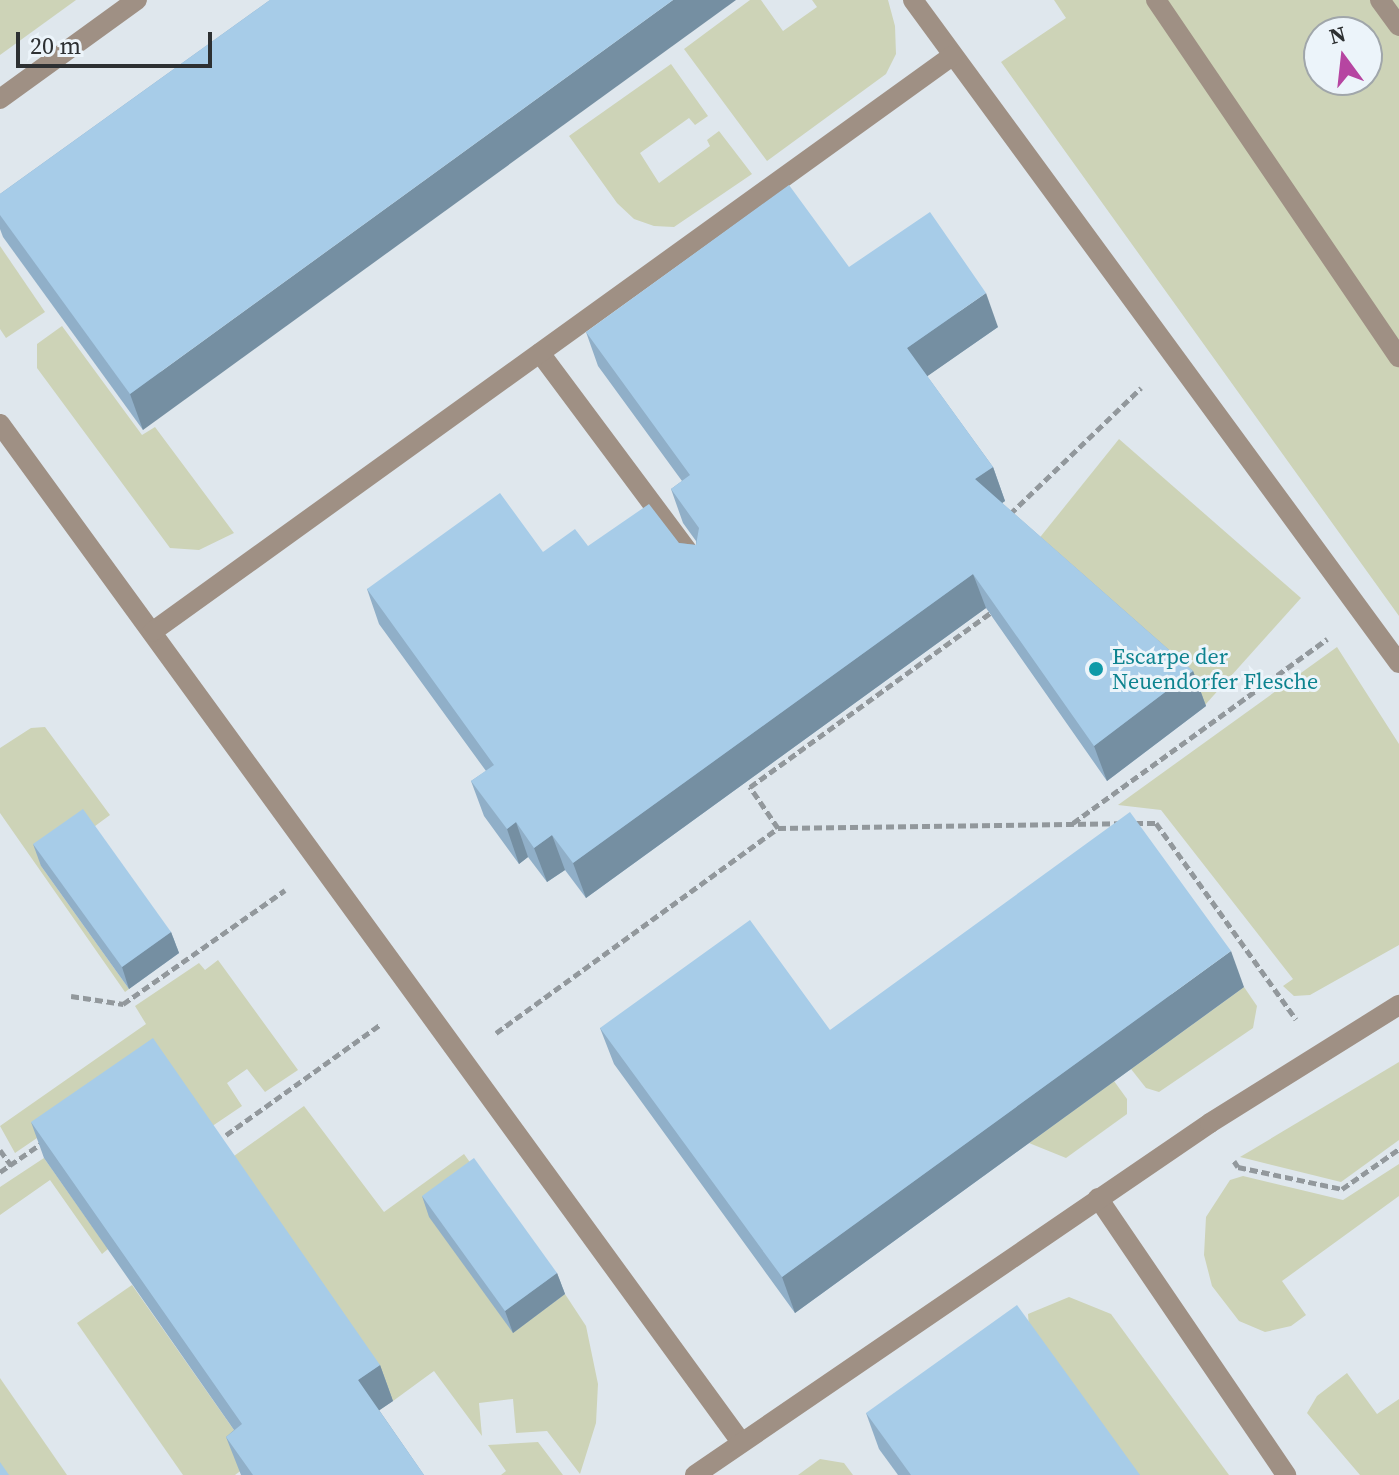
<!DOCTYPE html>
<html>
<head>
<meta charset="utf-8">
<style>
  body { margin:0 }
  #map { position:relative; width:1399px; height:1475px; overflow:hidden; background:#dfe7ed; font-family:"Source Serif 4",serif }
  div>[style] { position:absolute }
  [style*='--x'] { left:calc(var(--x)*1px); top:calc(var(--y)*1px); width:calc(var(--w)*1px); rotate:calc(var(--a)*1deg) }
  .green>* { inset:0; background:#cdd3b7 }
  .path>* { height:5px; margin-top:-2.5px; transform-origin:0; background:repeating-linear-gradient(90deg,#92989c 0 8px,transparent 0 12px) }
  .minor>* { height:20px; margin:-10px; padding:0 10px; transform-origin:10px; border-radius:10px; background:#9f9084 }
  .wall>* { inset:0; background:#90afc8 }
  .shaded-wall>* { inset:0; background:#758fa2 }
  .building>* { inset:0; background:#a7cce8 }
  .dots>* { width:22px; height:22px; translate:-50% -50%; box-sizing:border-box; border:4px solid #ecf4fa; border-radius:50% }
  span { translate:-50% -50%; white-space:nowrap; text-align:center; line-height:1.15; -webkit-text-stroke:6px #ecf4fa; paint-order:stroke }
  .culture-label { font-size:22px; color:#0d838f }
  .left { translate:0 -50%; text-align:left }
  .north { position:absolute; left:1303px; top:16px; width:80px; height:80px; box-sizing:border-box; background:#ecf4fa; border:2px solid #a0a6aa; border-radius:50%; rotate:345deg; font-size:22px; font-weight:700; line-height:32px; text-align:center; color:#2d3032 }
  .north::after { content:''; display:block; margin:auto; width:28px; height:36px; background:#b645a1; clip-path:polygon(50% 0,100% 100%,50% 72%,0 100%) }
  .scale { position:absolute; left:16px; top:32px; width:196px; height:36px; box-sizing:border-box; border:4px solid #2d3032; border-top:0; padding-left:10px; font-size:24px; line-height:28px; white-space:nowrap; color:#2d3032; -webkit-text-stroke:6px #ecf4fa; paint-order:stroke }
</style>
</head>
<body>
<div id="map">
  <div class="green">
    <i style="clip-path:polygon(0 0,76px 0,0 55px)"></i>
    <i style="clip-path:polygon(750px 0,761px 0,783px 31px,817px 7px,812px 0,888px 0,895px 26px,896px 54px,886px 74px,767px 161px,684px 49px)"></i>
    <i style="clip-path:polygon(evenodd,1054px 0,1399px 0,1399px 616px,1001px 62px,1066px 18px,1054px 0,1319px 32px,1367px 32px,1367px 80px,1319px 80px,1319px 32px)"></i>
    <i style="clip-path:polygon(671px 64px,708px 116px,695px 125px,689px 118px,640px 153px,659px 183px,710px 146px,707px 140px,719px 131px,752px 174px,674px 227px,654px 226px,634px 219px,617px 203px,569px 136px)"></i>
    <i style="clip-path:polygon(0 246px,45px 312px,6px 338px,0 329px)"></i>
    <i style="clip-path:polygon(62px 326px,142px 435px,155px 427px,234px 533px,199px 550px,170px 548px,37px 368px,37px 344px)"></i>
    <i style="clip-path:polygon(1119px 439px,1301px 598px,1205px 705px,1029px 551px)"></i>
    <i style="clip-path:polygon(1337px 647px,1399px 744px,1399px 945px,1310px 995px,1294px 996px,1283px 986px,1293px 979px,1161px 810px,1118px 805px)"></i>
    <i style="clip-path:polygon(45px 727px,110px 815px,41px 866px,129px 989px,125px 992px,0 813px,0 748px,31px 728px)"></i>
    <i style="clip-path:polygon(218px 960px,298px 1070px,265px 1092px,247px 1069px,227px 1083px,242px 1106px,205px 1131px,125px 1078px,15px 1153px,0 1126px,146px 1024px,135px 1006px,199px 963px,205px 970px)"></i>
    <i style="clip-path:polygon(1244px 987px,1257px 1006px,1253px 1028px,1159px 1092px,1146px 1088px,1131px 1069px)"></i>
    <i style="clip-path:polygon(1399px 1062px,1399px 1140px,1341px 1182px,1240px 1157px)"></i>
    <i style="clip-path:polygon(1114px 1081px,1127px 1099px,1127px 1114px,1066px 1158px,1029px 1143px)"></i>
    <i style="clip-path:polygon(304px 1106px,384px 1212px,464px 1154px,482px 1179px,513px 1332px,565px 1294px,586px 1326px,598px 1384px,596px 1423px,580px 1474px,547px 1431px,516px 1433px,513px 1399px,479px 1403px,482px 1436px,434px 1371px,393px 1401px,227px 1161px)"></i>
    <i style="clip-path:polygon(44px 1158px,108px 1249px,102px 1254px,50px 1180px,0 1215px,0 1187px)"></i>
    <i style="clip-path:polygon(1399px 1164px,1399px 1196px,1282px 1281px,1306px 1315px,1291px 1326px,1265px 1332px,1239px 1321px,1212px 1286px,1204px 1255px,1206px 1217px,1230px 1180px,1243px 1176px,1343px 1200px)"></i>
    <i style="clip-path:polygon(132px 1285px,255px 1460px,235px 1475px,183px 1475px,77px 1323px)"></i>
    <i style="clip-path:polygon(1069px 1297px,1111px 1314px,1229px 1475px,1127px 1475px,1030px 1341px,1028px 1314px)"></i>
    <i style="clip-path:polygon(1347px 1373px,1377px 1414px,1399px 1399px,1399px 1475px,1360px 1475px,1307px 1413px,1317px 1396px)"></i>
    <i style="clip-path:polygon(0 1378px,67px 1475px,0 1475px)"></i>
    <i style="clip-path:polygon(538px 1442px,563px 1475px,501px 1475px,506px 1471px,488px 1445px)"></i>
    <i style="clip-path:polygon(820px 1459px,844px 1463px,853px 1475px,798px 1475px)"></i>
  </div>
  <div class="path">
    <i style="--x:1010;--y:514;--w:182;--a:-43.9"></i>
    <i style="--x:1073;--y:823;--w:314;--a:-35.9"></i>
    <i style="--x:1135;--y:823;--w:21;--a:0"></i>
    <i style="--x:1156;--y:823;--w:241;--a:54.5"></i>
    <i style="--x:778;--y:828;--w:343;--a:-0.8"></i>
    <i style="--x:71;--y:996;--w:53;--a:8.7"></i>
    <i style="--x:123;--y:1004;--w:198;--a:-35.1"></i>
    <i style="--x:496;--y:1033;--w:349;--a:-36"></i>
    <i style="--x:778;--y:828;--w:50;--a:-124.3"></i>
    <i style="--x:750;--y:787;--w:300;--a:-35.9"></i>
    <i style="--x:226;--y:1135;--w:191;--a:-35.6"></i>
    <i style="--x:0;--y:1150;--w:19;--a:54"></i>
    <i style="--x:1234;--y:1161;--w:7;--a:56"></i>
    <i style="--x:1238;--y:1167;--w:106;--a:11.9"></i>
    <i style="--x:1342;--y:1189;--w:70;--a:-35.1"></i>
    <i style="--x:0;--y:1172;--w:55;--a:-34.6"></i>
  </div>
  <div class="minor">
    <i style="--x:913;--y:0;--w:822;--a:53.76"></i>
    <i style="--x:1156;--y:0;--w:432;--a:55.8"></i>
    <i style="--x:1380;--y:0;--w:32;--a:54"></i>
    <i style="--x:0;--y:99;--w:169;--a:-35.9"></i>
    <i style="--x:540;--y:353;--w:264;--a:53.3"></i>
    <i style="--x:0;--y:424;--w:1259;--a:53.95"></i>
    <i style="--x:152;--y:632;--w:986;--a:-35.75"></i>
    <i style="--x:1098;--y:1198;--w:335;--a:55.8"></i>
    <i style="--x:695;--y:1475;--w:624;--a:-34.35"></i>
    <i style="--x:1210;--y:1123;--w:223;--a:-32"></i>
  </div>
  <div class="wall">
    <i style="clip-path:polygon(270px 0,143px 430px,3px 237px,0 229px,0 194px)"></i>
    <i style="clip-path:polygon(849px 267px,998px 327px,927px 376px,993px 467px,1005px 501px,1002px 503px,1193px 671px,1206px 706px,1107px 781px,986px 608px,586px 898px,565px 870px,547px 882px,528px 857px,519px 864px,484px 816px,471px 781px,486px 771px,379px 624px,367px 589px,543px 552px,588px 546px,679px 543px,696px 545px,696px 541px,683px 523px,671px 489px,682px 481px,598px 366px,586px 332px)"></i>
    <i style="clip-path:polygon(33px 844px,171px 932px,179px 953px,129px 989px,41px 866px)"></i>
    <i style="clip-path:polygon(1244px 987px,795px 1313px,614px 1064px,600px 1028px,830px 1030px)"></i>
    <i style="clip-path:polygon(31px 1122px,380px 1365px,393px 1401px,379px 1410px,424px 1475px,241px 1475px,226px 1437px,234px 1430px,44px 1158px)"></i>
    <i style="clip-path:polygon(422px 1196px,557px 1273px,565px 1294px,513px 1333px,429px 1217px)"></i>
    <i style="clip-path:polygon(866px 1413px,1140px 1475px,898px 1475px,879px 1449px)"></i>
  </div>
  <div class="shaded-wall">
    <i style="clip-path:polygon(673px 0,736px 0,143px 430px,130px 394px)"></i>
    <i style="clip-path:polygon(986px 293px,998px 327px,919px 382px,907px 348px)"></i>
    <i style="clip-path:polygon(993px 467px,1005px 501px,987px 513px,975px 479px)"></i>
    <i style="clip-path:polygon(973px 574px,986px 608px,586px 898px,573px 863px)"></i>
    <i style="clip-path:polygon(1193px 671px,1206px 706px,1107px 781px,1094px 746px)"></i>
    <i style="clip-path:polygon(516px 822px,528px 857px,519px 864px,507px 829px)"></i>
    <i style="clip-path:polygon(552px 835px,565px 870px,547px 882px,534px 848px)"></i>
    <i style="clip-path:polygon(171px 932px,179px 953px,129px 989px,122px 967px)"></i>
    <i style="clip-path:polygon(1231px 951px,1244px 987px,795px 1313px,782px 1277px)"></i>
    <i style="clip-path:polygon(557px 1273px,565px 1294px,513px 1333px,505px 1311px)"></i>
    <i style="clip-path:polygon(380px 1365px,393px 1401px,371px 1416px,358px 1380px)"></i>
  </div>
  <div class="building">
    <i style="clip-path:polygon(270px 0,673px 0,130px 394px,0 215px,0 194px)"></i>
    <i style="clip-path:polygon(789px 185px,849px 267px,930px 212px,986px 293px,907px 348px,993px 467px,975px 479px,1193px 671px,1094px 746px,973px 574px,573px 863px,552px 835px,534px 848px,516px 822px,507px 829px,471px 781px,494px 765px,367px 589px,500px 493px,543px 552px,575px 529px,588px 546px,649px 504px,679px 543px,696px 545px,699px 528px,671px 489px,690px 475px,586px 332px)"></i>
    <i style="clip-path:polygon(83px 809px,171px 932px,122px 967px,33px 844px)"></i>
    <i style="clip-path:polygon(1130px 812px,1231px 951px,782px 1277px,600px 1028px,750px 920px,830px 1030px)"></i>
    <i style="clip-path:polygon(153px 1038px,380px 1365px,358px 1380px,424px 1475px,253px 1475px,226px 1437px,242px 1424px,31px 1122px)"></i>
    <i style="clip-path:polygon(474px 1158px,557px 1273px,505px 1311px,422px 1196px)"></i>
    <i style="clip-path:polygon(1017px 1305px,1140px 1475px,911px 1475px,866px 1413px)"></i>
    <i style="clip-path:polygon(0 1462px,9px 1475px,0 1475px)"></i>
  </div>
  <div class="dots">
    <i style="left:1096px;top:669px;background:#0f9aa8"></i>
  </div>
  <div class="culture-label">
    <span class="left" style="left:1112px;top:669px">Escarpe der<br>Neuendorfer Flesche</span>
  </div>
  <div class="north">N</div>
  <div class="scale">20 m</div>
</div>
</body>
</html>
